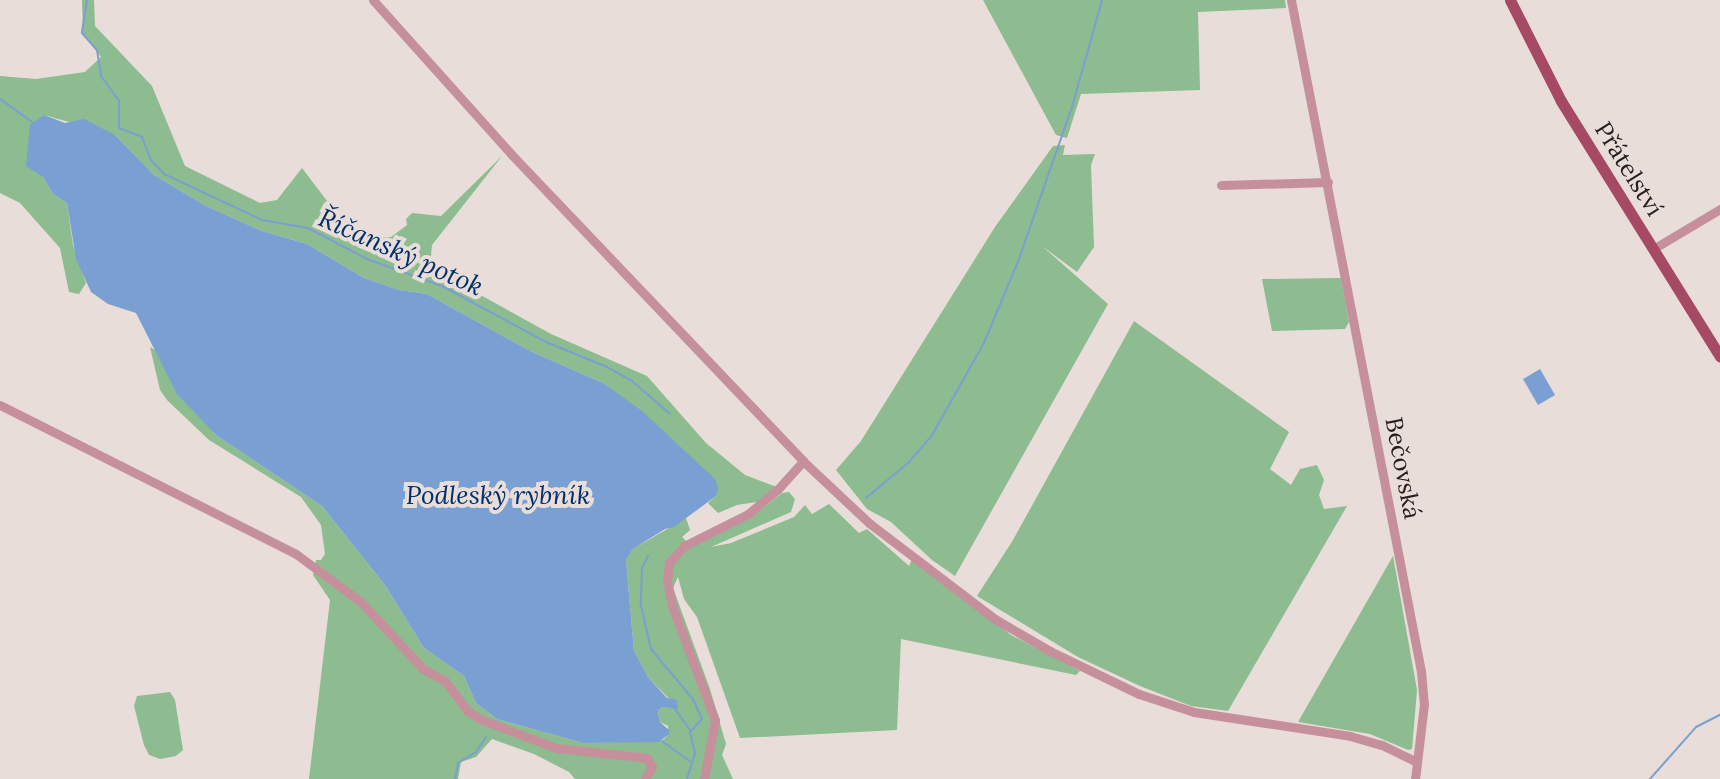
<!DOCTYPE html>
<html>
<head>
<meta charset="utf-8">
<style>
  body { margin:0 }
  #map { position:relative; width:1720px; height:779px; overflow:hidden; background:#e8ddd8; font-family:Lora,serif }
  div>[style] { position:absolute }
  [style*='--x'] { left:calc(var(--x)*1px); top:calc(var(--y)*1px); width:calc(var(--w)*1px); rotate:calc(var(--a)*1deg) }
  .green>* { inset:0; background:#8cbc8f }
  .water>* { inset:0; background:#7a9fd2 }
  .stream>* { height:2px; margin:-1px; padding:0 1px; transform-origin:1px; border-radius:1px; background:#7a9fd2 }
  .minor>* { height:9px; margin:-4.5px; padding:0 4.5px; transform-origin:4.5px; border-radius:4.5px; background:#c5909c }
  .major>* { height:11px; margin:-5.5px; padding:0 5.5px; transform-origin:5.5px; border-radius:5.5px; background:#a54964 }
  span { translate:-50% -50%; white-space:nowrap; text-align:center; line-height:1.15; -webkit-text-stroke:8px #e8ddd8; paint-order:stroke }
  .street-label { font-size:24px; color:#24201e }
  .water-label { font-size:26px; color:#00306c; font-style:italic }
</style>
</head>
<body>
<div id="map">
  <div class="green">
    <i style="clip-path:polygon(82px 0,94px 0,95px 26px,152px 86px,185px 166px,260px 203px,277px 200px,302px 168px,340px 218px,379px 237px,391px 237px,407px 225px,406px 219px,412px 213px,441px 216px,502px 156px,432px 245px,430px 267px,551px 334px,647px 376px,706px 443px,745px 475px,777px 487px,763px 501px,737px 505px,718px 513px,708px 503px,716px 496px,651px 420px,603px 383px,530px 351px,427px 294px,399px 290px,364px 278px,307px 244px,262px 231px,206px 206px,154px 175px,115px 135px,44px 115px,43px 177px,53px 194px,67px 203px,73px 245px,86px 283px,79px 294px,69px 292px,60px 248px,20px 203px,0 193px,0 76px,36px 79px,85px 72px,101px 57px,83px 33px)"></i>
    <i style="clip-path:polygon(983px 0,1285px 0,1286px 8px,1198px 12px,1200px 90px,1081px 94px,1067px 138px,1056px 135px)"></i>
    <i style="clip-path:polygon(1065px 145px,1063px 155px,1095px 154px,1091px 165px,1094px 247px,1077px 272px,1042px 246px,1108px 304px,955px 576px,932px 560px,891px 522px,867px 509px,836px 470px,861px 441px,995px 227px,1053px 146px)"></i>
    <i style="clip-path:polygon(1341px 278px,1349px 322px,1345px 329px,1272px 331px,1262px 279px)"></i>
    <i style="clip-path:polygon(1134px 321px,1289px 432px,1270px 469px,1291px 485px,1300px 469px,1317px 465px,1324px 480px,1319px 495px,1324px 509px,1347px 506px,1228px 711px,1191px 706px,1140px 686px,1078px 657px,977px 596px,1013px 540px)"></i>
    <i style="clip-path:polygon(150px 347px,158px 352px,189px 405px,216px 435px,322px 506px,385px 585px,424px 648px,464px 676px,476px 703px,497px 719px,583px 743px,662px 741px,668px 735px,668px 726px,660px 722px,658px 711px,662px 707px,678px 708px,648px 677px,634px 651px,626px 560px,633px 549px,686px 518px,690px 530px,682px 537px,690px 545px,750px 518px,782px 493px,789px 492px,795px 499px,791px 512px,711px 547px,731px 543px,794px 517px,805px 505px,812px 514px,829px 504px,859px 533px,867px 529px,909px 566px,912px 559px,1011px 635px,1080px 671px,1076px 675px,901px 639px,897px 730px,740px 738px,697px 617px,684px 599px,678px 577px,673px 588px,710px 689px,726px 744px,722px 755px,733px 779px,575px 779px,569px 772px,534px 754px,492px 739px,476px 757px,461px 762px,458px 779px,309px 779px,330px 600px,313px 575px,316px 560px,321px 560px,325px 554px,321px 525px,301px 497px,209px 440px,167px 400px,160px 390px)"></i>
    <i style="clip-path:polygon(1393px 556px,1417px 690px,1412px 749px,1408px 750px,1370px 734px,1298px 722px)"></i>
    <i style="clip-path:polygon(170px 692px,175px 700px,183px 750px,176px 756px,160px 759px,149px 755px,144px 745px,134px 706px,137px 696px)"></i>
  </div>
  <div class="water">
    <i style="clip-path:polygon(44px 115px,65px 123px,84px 119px,115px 135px,154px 175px,206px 206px,262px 231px,307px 244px,364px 278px,399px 290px,427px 294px,530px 351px,603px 383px,642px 411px,715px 479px,718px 488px,716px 496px,674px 527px,665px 529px,633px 549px,626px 560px,634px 651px,648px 677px,667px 698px,677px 700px,678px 709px,662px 707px,658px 711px,660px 722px,670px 731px,668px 735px,659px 742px,583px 743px,497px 719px,476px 703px,464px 676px,424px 648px,385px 585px,322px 506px,216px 435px,177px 394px,136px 313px,108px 304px,91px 292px,76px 259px,67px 203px,53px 194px,43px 177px,26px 166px,30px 125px)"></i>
    <i style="clip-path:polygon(1540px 369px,1555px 395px,1538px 405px,1523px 379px)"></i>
  </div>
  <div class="stream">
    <i style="--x:87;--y:0;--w:33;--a:99"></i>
    <i style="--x:82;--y:33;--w:23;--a:49"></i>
    <i style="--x:97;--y:50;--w:26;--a:81"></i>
    <i style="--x:101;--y:76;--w:31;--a:54"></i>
    <i style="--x:119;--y:101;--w:27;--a:90"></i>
    <i style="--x:119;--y:128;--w:25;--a:21"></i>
    <i style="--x:142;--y:137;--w:25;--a:69"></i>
    <i style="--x:151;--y:160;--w:19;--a:47"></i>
    <i style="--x:164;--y:174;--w:108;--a:25.1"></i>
    <i style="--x:262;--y:220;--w:47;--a:9.9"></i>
    <i style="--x:308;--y:228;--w:67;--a:27.7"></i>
    <i style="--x:367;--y:259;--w:80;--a:19.8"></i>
    <i style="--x:442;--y:286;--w:118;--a:28.3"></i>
    <i style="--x:546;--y:342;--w:66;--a:22.3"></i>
    <i style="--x:607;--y:367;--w:29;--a:29"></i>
    <i style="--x:632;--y:381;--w:50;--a:41"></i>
    <i style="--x:0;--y:99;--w:43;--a:35.5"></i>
    <i style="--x:866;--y:498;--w:55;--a:-39.8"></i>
    <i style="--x:908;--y:463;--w:35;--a:-49"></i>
    <i style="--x:931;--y:437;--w:108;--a:-60.6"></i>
    <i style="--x:984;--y:343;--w:91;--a:-67.4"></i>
    <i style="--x:1019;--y:259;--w:161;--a:-70.8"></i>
    <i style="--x:1072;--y:107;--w:111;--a:-74.3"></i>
    <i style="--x:648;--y:556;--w:13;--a:117"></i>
    <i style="--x:642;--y:568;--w:38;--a:92"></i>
    <i style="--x:641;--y:606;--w:44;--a:76.9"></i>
    <i style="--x:651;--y:649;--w:65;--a:50"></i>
    <i style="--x:693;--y:699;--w:22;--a:66"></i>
    <i style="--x:702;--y:719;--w:18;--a:133"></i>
    <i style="--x:690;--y:732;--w:22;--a:77"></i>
    <i style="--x:695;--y:753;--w:27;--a:107"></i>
    <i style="--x:673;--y:706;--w:29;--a:55"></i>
    <i style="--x:662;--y:741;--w:34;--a:36"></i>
    <i style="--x:455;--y:779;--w:16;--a:-79"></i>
    <i style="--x:458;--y:763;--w:21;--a:-31"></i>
    <i style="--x:476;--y:752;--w:18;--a:-56"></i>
    <i style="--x:1650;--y:779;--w:69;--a:-48.5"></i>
    <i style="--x:1696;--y:727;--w:27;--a:-27"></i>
  </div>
  <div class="minor">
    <i style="--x:373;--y:0;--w:208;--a:48.1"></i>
    <i style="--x:512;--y:155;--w:422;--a:46.4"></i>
    <i style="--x:803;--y:461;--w:91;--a:43.2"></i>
    <i style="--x:869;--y:523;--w:158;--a:37.3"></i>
    <i style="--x:995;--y:619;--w:64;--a:30.2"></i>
    <i style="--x:1050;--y:651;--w:99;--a:25.8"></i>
    <i style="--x:1139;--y:694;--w:58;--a:18.1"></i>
    <i style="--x:1194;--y:712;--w:158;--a:8.7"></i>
    <i style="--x:1350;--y:736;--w:33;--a:16"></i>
    <i style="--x:1382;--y:745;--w:39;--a:26"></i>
    <i style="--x:1291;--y:0;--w:683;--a:79.04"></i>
    <i style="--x:1421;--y:671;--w:33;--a:85"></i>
    <i style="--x:1424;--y:704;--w:76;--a:96.8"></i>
    <i style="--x:1221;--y:185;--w:107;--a:-1.6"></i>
    <i style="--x:1653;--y:249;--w:78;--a:-30.8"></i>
    <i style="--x:0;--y:405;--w:331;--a:26.7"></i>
    <i style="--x:296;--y:554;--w:81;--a:36.4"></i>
    <i style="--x:361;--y:602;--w:91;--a:47.2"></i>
    <i style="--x:423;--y:669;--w:25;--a:29"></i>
    <i style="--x:445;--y:681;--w:38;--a:53"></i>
    <i style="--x:468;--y:711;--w:14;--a:34"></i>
    <i style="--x:480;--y:719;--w:81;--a:20.9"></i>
    <i style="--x:556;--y:748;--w:92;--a:6.3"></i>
    <i style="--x:647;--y:758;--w:10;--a:61"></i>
    <i style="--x:652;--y:767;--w:14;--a:120"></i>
    <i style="--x:704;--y:779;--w:60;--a:-79.4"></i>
    <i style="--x:715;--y:720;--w:119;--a:-110.7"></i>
    <i style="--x:673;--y:609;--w:30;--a:-102"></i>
    <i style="--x:667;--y:580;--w:17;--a:-83"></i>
    <i style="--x:669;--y:563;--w:23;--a:-49"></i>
    <i style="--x:684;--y:546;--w:72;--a:-26.6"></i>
    <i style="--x:748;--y:514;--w:39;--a:-40"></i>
    <i style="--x:778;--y:489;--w:38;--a:-48"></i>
  </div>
  <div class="major">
    <i style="--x:1510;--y:0;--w:113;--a:63.2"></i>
    <i style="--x:1561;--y:101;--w:301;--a:58.1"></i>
  </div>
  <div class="street-label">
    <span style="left:1629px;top:169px;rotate:58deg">Přátelství</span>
    <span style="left:1403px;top:468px;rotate:79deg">Bečovská</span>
  </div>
  <div class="water-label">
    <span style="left:401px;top:252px;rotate:24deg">Říčanský potok</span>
    <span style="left:498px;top:495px">Podleský rybník</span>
  </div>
</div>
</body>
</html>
